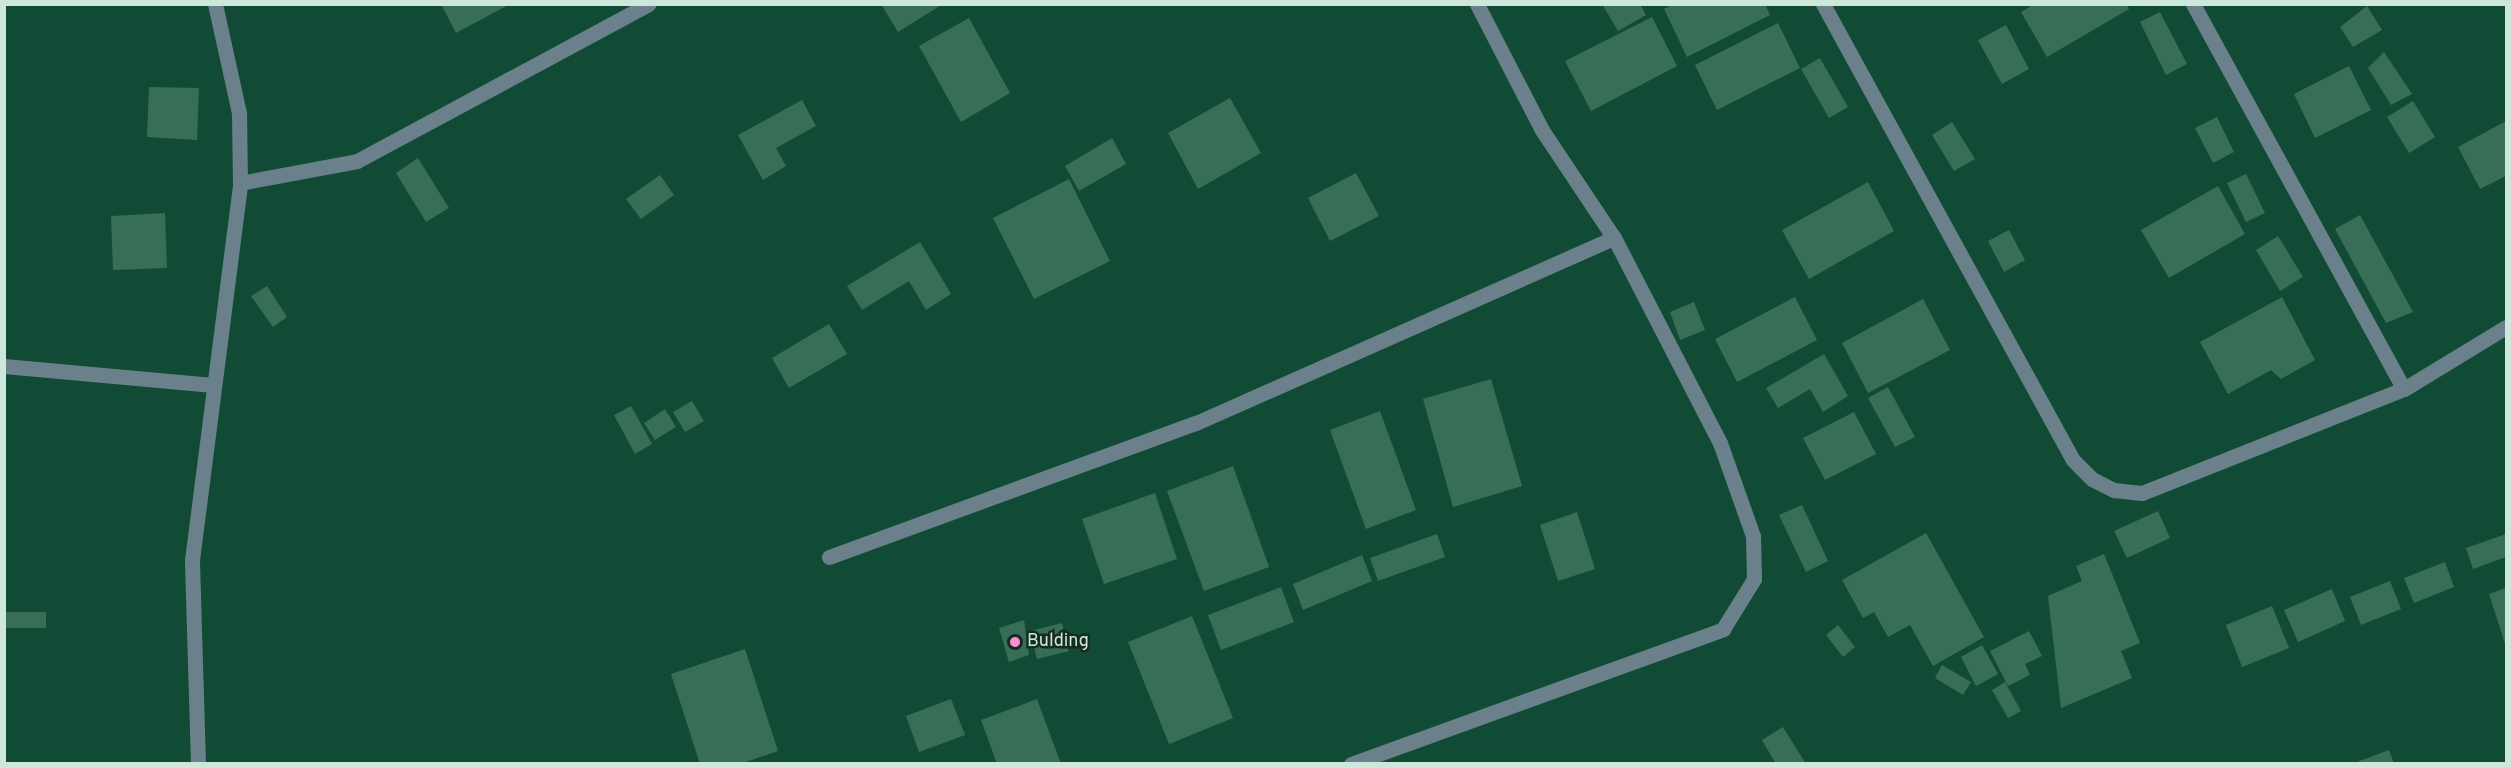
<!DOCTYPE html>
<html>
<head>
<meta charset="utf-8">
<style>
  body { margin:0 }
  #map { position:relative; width:2511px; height:768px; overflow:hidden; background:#114b36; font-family:Overpass,sans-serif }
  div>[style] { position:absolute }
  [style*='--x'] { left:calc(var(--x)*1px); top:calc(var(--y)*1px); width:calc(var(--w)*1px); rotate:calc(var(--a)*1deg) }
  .building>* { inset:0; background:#386e58 }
  .minor>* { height:15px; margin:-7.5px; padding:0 7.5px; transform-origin:7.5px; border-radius:7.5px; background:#6a818b }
  .dots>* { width:16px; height:16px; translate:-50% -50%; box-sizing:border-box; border:3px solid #152c22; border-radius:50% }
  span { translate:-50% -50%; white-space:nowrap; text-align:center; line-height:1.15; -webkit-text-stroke:5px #152c22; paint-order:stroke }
  .poi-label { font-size:18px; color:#cde8db }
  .left { translate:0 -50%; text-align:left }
  .frame { position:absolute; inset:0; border:6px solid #cde8db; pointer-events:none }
</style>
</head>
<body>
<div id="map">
  <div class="building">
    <i style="clip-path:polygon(441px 4px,510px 4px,456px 33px)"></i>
    <i style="clip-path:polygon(881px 4px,943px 4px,898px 32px)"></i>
    <i style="clip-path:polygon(1602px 4px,1640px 4px,1646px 15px,1618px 31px)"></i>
    <i style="clip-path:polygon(1674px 4px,1765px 4px,1770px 15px,1687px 57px,1664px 9px)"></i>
    <i style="clip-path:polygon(2035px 4px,2126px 4px,2129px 9px,2047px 57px,2021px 12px)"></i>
    <i style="clip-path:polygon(2367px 6px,2382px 30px,2353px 47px,2340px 27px)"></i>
    <i style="clip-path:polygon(2160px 12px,2187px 64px,2166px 75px,2140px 22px)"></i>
    <i style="clip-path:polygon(1652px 17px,1677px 66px,1591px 111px,1565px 61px)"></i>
    <i style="clip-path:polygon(969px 18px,1010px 93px,961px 122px,919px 46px)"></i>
    <i style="clip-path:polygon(1778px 23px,1800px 68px,1717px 110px,1695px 65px)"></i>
    <i style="clip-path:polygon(2006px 25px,2029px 69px,2002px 84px,1978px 40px)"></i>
    <i style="clip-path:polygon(2384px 52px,2412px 94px,2391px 105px,2368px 68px)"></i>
    <i style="clip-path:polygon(1820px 58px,1848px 107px,1829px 118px,1801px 69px)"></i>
    <i style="clip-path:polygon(2349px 66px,2371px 110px,2315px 138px,2294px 94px)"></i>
    <i style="clip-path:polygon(149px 87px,199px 88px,197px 140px,147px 137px)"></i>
    <i style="clip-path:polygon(1230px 98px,1261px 153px,1198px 189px,1168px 133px)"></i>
    <i style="clip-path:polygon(802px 100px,816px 126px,776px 148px,786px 166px,763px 180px,738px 135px)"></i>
    <i style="clip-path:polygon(2413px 101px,2435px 137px,2409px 153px,2387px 117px)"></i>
    <i style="clip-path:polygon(2217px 117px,2234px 152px,2213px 163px,2195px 128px)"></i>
    <i style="clip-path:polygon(2506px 121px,2506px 176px,2480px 189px,2458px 147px)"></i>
    <i style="clip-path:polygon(1952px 122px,1975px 159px,1954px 171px,1932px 135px)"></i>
    <i style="clip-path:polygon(1112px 138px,1126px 164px,1079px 191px,1065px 166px)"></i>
    <i style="clip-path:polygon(418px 158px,449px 208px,426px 222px,396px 173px)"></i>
    <i style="clip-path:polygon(1356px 173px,1379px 216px,1330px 241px,1308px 198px)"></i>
    <i style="clip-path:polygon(2246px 174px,2265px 213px,2246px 222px,2227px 183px)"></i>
    <i style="clip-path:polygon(660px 175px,674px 195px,641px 219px,626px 199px)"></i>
    <i style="clip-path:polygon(1069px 179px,1110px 261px,1034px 299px,993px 218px)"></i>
    <i style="clip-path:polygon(1868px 182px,1894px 231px,1809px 279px,1782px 230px)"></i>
    <i style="clip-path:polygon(2218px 186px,2245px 234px,2169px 278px,2141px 230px)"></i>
    <i style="clip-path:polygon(165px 213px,167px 268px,113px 270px,111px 216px)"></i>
    <i style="clip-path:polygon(2360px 215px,2413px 312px,2386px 323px,2335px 229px)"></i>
    <i style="clip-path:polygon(2009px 230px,2025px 260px,2004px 272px,1988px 241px)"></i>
    <i style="clip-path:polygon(2278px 236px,2303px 277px,2280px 291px,2256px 250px)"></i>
    <i style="clip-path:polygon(920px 242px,951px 294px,926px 310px,909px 281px,862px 310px,847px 286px)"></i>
    <i style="clip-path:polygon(267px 286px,287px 317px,273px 327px,251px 296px)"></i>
    <i style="clip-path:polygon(1795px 297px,1817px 340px,1737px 382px,1715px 339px)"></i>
    <i style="clip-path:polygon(2282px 297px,2315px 360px,2281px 379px,2271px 370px,2228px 394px,2200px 342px)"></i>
    <i style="clip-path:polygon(1923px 299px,1950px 350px,1868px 393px,1842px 343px)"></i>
    <i style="clip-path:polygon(1694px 302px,1705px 330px,1680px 340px,1670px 312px)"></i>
    <i style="clip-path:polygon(829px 324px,847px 354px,789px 388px,772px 358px)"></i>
    <i style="clip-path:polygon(1824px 354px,1848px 396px,1823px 412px,1810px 389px,1778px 408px,1766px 388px)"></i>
    <i style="clip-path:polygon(1491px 379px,1522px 486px,1453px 507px,1423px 399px)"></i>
    <i style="clip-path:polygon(1888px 387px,1915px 437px,1895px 447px,1868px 398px)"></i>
    <i style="clip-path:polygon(692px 401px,704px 421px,685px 432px,673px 412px)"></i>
    <i style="clip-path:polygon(631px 406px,652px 444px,635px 454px,614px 415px)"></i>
    <i style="clip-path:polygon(665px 409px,676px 427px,655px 440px,644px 423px)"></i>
    <i style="clip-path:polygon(1380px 411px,1416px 510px,1366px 529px,1330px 430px)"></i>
    <i style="clip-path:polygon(1854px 412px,1876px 454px,1825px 480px,1803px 438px)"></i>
    <i style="clip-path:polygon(1233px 466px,1269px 567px,1204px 591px,1167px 491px)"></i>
    <i style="clip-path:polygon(1155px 493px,1177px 559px,1104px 584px,1082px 519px)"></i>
    <i style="clip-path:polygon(1802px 505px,1828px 561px,1806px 572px,1779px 515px)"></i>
    <i style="clip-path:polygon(2158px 511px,2170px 538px,2127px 558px,2114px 531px)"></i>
    <i style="clip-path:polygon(1577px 512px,1595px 569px,1558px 581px,1540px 525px)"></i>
    <i style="clip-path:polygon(1926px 533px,1984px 637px,1933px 666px,1910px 625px,1888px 637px,1874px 612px,1863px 618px,1842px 580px)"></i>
    <i style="clip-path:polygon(1437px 534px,1445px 557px,1378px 581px,1370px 558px)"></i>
    <i style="clip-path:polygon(2506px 534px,2506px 557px,2473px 569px,2466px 548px)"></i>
    <i style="clip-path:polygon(2104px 554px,2140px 643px,2121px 651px,2132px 678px,2061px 708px,2048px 596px,2082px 581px,2076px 566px)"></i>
    <i style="clip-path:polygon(1362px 555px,1372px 581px,1303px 610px,1293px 584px)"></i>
    <i style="clip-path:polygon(2445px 562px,2454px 587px,2414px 603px,2404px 578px)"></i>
    <i style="clip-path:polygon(2390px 581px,2401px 609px,2361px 625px,2350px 597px)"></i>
    <i style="clip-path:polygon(1281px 587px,1294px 622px,1221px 650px,1208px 615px)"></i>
    <i style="clip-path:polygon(2506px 588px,2506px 647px,2489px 594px)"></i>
    <i style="clip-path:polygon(2332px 589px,2345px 621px,2298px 642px,2284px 610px)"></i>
    <i style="clip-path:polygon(2272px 606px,2289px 648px,2242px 667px,2226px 625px)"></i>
    <i style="clip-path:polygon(4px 612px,46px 612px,46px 628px,4px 628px)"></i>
    <i style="clip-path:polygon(1192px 616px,1233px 718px,1169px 744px,1128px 642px)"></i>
    <i style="clip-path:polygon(1024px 620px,1029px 655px,1009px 662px,999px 628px)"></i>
    <i style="clip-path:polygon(1062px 623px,1069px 651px,1037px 659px,1030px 631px)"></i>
    <i style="clip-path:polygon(1838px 625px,1855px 647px,1843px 657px,1826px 635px)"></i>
    <i style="clip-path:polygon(2029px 631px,2042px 656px,2025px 664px,2030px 675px,2008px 686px,1990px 651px)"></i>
    <i style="clip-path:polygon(1982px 645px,1998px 674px,1976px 686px,1961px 657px)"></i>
    <i style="clip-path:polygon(745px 649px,778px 751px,740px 764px,700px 764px,671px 674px)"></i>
    <i style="clip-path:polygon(1942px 665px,1971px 682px,1963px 695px,1935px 678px)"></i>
    <i style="clip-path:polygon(2005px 682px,2021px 711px,2008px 718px,1992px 690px)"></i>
    <i style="clip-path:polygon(951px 699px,965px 735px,919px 752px,906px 716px)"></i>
    <i style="clip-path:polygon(1037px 699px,1061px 764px,997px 764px,981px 720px)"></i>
    <i style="clip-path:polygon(1783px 727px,1806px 764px,1776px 764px,1762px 740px)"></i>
    <i style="clip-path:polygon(2389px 750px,2394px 764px,2354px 764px,2354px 763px)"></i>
  </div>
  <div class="minor">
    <i style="--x:1823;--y:4;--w:520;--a:61.27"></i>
    <i style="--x:2073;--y:460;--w:27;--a:45"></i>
    <i style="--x:2092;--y:479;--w:25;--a:27"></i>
    <i style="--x:2114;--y:490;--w:28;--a:6"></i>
    <i style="--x:2142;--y:493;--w:282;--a:-21.7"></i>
    <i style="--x:2404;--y:389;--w:119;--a:-31.3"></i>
    <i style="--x:2193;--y:4;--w:439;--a:61.3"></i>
    <i style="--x:240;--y:183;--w:119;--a:-10.6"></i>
    <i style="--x:357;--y:161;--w:331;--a:-28.3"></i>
    <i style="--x:4;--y:366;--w:210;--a:5.2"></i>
    <i style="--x:829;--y:557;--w:391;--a:-20.1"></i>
    <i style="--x:1196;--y:423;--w:457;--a:-23.9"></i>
    <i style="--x:198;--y:764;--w:204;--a:-91.7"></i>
    <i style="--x:192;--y:560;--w:380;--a:-82.7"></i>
    <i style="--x:240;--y:183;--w:70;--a:-90.8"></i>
    <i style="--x:239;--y:113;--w:112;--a:-102.4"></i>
    <i style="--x:1351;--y:764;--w:396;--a:-19.9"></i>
    <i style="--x:1723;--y:629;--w:59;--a:-58.2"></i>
    <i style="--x:1754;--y:579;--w:43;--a:-91.3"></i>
    <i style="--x:1753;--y:536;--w:99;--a:-109.5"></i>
    <i style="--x:1720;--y:443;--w:231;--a:-117.3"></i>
    <i style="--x:1614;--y:238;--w:130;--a:-123.7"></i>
    <i style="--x:1542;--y:130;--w:142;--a:-117.3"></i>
  </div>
  <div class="dots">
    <i style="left:1015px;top:642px;background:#f890cc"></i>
  </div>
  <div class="poi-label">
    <span class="left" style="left:1027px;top:642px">Bulding</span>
  </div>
  <div class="frame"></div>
</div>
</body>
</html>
